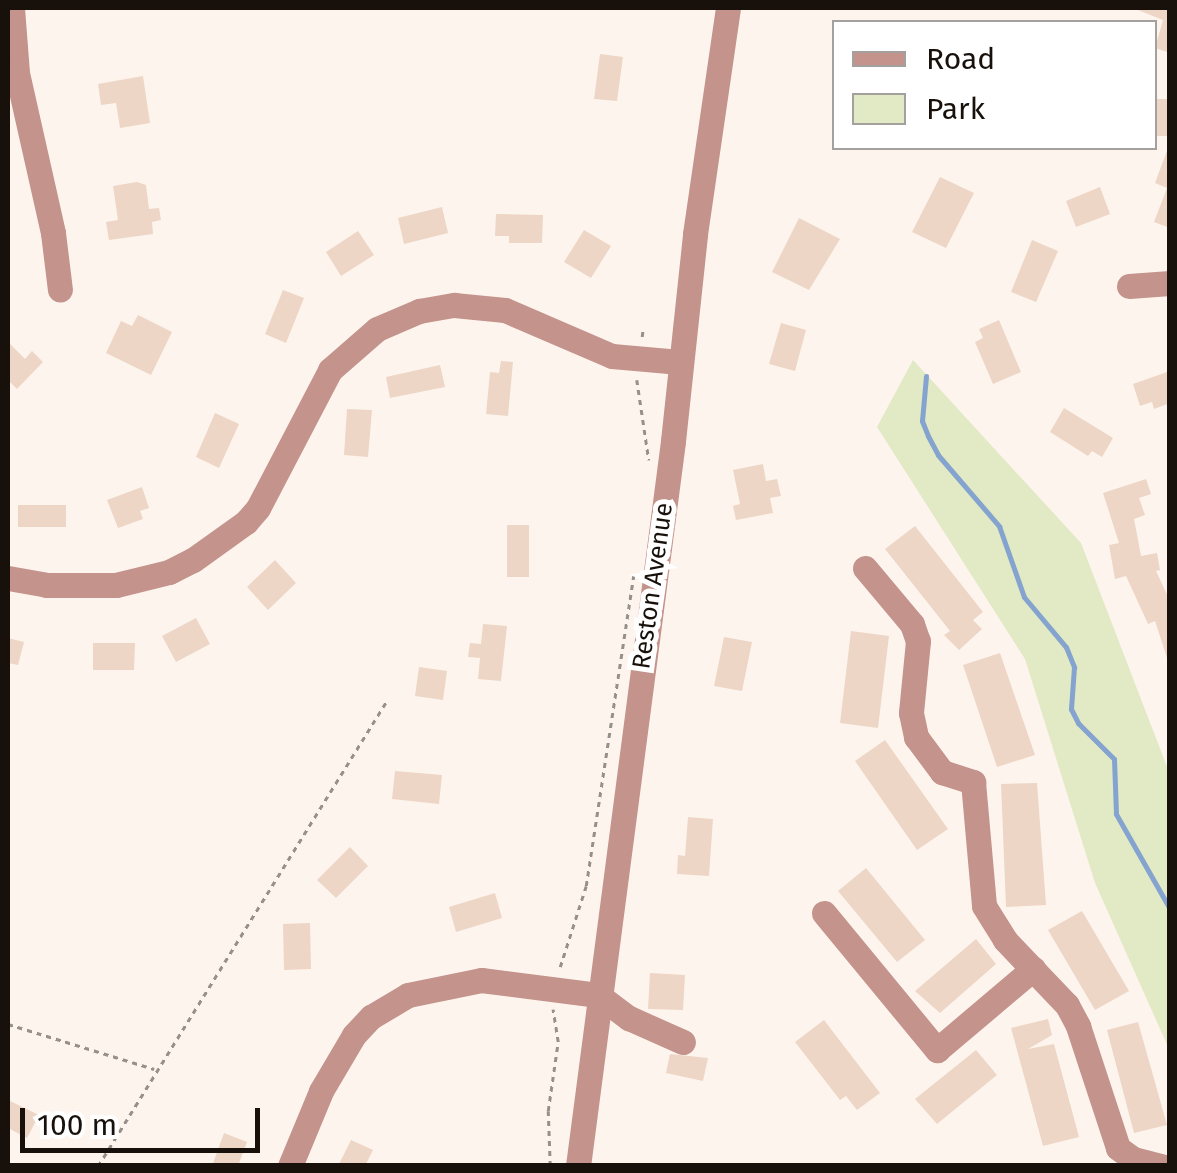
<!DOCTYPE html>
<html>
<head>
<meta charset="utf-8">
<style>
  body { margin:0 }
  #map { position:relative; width:1177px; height:1173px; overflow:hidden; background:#fef4ee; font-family:"Fira Sans",sans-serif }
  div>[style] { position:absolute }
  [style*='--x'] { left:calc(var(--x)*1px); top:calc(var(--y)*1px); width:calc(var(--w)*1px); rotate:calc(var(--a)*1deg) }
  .green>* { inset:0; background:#e1e9c5 }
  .stream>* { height:5px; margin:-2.5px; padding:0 2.5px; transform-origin:2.5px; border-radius:2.5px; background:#84a3ce }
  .building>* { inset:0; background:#edd6c5 }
  .path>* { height:2.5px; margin-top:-1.25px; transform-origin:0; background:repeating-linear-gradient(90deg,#978f89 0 5px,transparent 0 10px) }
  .minor>* { height:25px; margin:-12.5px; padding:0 12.5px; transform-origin:12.5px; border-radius:12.5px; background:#c3938c }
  span { translate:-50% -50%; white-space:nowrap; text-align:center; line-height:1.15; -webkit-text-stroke:10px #fff; paint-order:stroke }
  .street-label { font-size:25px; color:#18110b }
  .frame { position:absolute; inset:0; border:10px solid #18110b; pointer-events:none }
  .legend { position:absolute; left:832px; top:20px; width:325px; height:130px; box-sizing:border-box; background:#fff; border:2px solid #a3a09d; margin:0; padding:12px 18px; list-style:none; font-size:30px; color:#18110b }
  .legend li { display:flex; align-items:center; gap:20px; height:50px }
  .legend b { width:50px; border:2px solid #a3a09d }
  .scale { position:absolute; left:20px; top:1108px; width:240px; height:45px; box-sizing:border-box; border:5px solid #18110b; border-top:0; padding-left:12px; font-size:30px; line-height:35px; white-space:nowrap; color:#18110b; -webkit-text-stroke:8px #fff; paint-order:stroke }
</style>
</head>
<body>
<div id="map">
  <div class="green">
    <i style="clip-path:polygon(913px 360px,1081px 543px,1169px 772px,1169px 1049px,1095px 883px,1025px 659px,877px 427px)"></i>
  </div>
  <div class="stream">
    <i style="--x:926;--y:376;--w:45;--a:95.1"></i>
    <i style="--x:922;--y:421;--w:16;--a:68"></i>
    <i style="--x:928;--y:436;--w:21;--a:62"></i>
    <i style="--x:938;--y:455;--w:94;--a:49.3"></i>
    <i style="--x:999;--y:526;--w:75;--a:70.6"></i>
    <i style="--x:1024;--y:597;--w:65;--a:50"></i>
    <i style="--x:1066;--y:647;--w:22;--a:68"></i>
    <i style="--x:1074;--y:667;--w:42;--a:94.1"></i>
    <i style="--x:1071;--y:709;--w:16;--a:63"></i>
    <i style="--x:1078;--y:723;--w:51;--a:45"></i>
    <i style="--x:1114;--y:759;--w:55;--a:87.9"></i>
    <i style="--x:1116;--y:814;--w:109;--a:60.4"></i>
  </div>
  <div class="building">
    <i style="clip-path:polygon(1133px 8px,1170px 8px,1170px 53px,1155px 48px,1163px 20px)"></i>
    <i style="clip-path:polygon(600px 54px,623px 57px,617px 101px,594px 99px)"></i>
    <i style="clip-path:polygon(143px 76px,150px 123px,120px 128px,116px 103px,101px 105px,98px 84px)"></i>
    <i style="clip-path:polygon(1154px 99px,1170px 99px,1170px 136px,1154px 136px)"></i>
    <i style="clip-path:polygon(1168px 148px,1170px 148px,1170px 228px,1154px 222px,1167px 188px,1155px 183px)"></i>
    <i style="clip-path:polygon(940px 177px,974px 193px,946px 248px,912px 232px)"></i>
    <i style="clip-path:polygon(137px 182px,146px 185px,149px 209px,159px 208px,161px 220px,152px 222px,153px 234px,109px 240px,106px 222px,118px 220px,113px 186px)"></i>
    <i style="clip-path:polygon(1100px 187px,1110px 214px,1076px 227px,1066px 201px)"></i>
    <i style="clip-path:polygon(442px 207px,448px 233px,404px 244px,398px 218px)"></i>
    <i style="clip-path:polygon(496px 214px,543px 215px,542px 243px,509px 243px,509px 236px,495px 236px)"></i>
    <i style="clip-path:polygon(799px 218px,840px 239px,809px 290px,772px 272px)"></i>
    <i style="clip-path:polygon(584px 230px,611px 246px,591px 278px,564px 262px)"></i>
    <i style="clip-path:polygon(358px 231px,374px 255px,341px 276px,326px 252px)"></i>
    <i style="clip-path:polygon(1032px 240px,1058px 251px,1036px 302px,1011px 292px)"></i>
    <i style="clip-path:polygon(283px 290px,304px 298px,286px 343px,265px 334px)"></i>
    <i style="clip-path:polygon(138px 315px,172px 332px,151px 375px,106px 353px,121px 321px,132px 326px)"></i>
    <i style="clip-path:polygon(999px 320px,1021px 372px,993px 384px,975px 342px,983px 338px,979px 329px)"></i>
    <i style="clip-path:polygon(781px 323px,806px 330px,795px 371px,769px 364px)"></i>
    <i style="clip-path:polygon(8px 342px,25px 359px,32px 351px,43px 362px,17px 389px,8px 380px)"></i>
    <i style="clip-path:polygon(501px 361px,513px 362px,508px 416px,486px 414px,490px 372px,499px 373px)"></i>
    <i style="clip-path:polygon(440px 365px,445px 387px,390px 398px,386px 377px)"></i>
    <i style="clip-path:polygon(1170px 371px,1170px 403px,1154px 409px,1152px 402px,1140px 406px,1133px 384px)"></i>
    <i style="clip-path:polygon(1064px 408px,1113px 438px,1102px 457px,1092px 451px,1088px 456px,1050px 432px)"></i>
    <i style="clip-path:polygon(347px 409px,372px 410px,368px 457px,344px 455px)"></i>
    <i style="clip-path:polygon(215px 413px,239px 424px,219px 468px,196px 457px)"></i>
    <i style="clip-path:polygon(763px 464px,766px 481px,777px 479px,781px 496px,770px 498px,773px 513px,736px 520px,733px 506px,740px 504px,733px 470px)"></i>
    <i style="clip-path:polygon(1146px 479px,1151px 494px,1139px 498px,1145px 515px,1134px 519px,1141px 556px,1157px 553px,1160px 570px,1156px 571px,1170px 601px,1167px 658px,1155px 621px,1148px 624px,1126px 576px,1115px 579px,1109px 545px,1119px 543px,1103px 493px)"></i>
    <i style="clip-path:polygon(142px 487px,149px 508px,140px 511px,143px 519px,118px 528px,107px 500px)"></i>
    <i style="clip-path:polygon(18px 505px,66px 505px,66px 527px,18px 527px)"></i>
    <i style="clip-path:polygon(507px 525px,529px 525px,529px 577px,507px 577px)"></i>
    <i style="clip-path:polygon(915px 526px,983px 612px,973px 620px,982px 629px,959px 650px,944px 635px,950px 631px,885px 549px)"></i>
    <i style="clip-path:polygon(275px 560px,296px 583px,268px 610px,247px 587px)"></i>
    <i style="clip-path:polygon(196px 618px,210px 644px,176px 662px,162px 636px)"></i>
    <i style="clip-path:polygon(483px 624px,507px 626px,501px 681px,478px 679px,480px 658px,468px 657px,470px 643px,481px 644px)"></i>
    <i style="clip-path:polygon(851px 631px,889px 636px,878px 728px,840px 723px)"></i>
    <i style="clip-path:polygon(724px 637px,752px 642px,742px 691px,714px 686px)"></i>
    <i style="clip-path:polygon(8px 638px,24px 642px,18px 665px,8px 663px)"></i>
    <i style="clip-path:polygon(93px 643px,135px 643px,134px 670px,93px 670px)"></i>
    <i style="clip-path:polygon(1000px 653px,1035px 755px,997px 767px,963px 665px)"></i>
    <i style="clip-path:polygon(419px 667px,447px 671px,443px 700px,415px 696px)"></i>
    <i style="clip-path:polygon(885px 740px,948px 829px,917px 850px,855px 761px)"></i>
    <i style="clip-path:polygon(395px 771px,442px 775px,439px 804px,392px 799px)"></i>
    <i style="clip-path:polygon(1037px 783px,1046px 905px,1006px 907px,1001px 784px)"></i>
    <i style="clip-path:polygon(688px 817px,713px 819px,709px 876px,677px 874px,678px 855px,685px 856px)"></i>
    <i style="clip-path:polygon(350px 847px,368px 866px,336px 898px,317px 880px)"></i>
    <i style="clip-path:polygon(866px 868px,925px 940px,897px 962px,838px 891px)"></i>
    <i style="clip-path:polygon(495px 893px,502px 918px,456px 932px,449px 907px)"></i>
    <i style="clip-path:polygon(1082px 911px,1129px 991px,1095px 1010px,1048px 930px)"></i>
    <i style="clip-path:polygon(310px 923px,311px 969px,284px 970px,283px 924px)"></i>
    <i style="clip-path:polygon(976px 939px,996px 964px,940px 1013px,915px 991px)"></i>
    <i style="clip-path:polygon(650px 973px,685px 975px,683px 1010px,648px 1009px)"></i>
    <i style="clip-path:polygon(1048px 1019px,1052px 1035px,1028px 1049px,1054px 1044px,1079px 1137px,1043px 1146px,1011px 1028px)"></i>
    <i style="clip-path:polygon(824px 1020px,880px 1093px,857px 1110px,846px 1096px,840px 1100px,795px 1042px)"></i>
    <i style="clip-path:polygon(1138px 1022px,1167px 1125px,1134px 1133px,1107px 1030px)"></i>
    <i style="clip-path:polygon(976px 1050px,997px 1075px,937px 1124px,915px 1099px)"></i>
    <i style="clip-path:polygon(670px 1054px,708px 1058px,703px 1081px,666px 1073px)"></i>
    <i style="clip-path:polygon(8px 1100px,39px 1115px,27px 1138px,8px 1128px)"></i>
    <i style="clip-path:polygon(224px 1133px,247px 1142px,238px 1166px,212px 1166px)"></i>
    <i style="clip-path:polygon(351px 1140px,373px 1150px,365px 1166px,338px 1166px)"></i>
  </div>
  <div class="path">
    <i style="--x:642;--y:337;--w:9;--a:-84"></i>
    <i style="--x:637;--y:380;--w:81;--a:81.5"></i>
    <i style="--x:560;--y:967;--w:85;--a:-72.2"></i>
    <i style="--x:586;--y:886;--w:318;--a:-81.3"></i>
    <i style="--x:8;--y:1024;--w:153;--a:17.1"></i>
    <i style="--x:98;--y:1166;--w:546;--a:-58.17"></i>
    <i style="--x:550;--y:1166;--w:55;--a:-92.1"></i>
    <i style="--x:548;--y:1111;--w:70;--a:-81.8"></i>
    <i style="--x:558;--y:1042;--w:33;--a:-99"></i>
  </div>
  <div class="minor">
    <i style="--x:12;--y:8;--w:65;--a:85.6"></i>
    <i style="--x:17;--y:73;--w:164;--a:77.3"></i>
    <i style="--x:53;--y:233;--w:57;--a:83"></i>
    <i style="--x:1129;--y:286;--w:41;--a:-4.2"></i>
    <i style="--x:865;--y:568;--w:73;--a:50"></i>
    <i style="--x:912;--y:624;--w:18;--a:71"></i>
    <i style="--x:918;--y:641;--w:72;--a:95.6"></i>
    <i style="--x:911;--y:713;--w:25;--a:78"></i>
    <i style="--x:916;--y:737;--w:44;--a:53.4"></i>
    <i style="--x:942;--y:772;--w:33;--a:18"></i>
    <i style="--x:973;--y:782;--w:124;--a:84.9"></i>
    <i style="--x:984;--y:906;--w:40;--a:58"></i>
    <i style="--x:1005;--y:940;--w:90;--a:46.4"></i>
    <i style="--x:1067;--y:1005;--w:24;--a:62"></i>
    <i style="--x:1078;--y:1026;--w:128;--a:71.8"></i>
    <i style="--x:1118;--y:1148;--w:19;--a:36"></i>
    <i style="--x:1133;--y:1159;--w:30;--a:14"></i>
    <i style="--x:8;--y:578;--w:39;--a:10"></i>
    <i style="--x:46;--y:585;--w:70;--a:0"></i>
    <i style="--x:116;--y:585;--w:55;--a:-13.8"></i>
    <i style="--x:169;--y:572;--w:27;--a:-27"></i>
    <i style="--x:193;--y:560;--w:65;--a:-35.6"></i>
    <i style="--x:246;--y:522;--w:18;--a:-49"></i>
    <i style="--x:258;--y:508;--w:156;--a:-62.4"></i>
    <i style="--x:330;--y:370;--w:62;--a:-41.1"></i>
    <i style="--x:377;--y:329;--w:46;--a:-23.2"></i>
    <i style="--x:419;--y:311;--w:36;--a:-10"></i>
    <i style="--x:454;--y:305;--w:51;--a:5.6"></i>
    <i style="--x:505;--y:310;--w:116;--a:23.3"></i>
    <i style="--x:612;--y:356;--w:68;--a:5"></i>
    <i style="--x:824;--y:913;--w:178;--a:50.5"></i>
    <i style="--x:937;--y:1050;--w:126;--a:-40.2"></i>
    <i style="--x:290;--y:1166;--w:81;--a:-67.5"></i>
    <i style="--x:321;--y:1091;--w:65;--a:-59.5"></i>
    <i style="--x:354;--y:1035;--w:25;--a:-47"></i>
    <i style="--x:371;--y:1017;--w:43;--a:-30.7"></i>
    <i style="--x:408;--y:995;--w:75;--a:-11.6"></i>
    <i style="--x:481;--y:980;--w:118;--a:7.3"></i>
    <i style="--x:598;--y:995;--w:39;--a:37"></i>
    <i style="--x:629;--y:1018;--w:59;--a:24"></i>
    <i style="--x:578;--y:1166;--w:731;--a:-82.53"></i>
    <i style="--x:673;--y:441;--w:208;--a:-83.9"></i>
    <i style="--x:695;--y:234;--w:228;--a:-81.7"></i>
  </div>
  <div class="street-label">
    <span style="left:653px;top:586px;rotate:-82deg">Reston Avenue</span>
  </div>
  <div class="frame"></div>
  <ul class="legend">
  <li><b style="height:12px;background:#c3938c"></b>Road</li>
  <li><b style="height:28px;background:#e1e9c5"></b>Park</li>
  </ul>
  <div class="scale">100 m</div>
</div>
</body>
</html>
